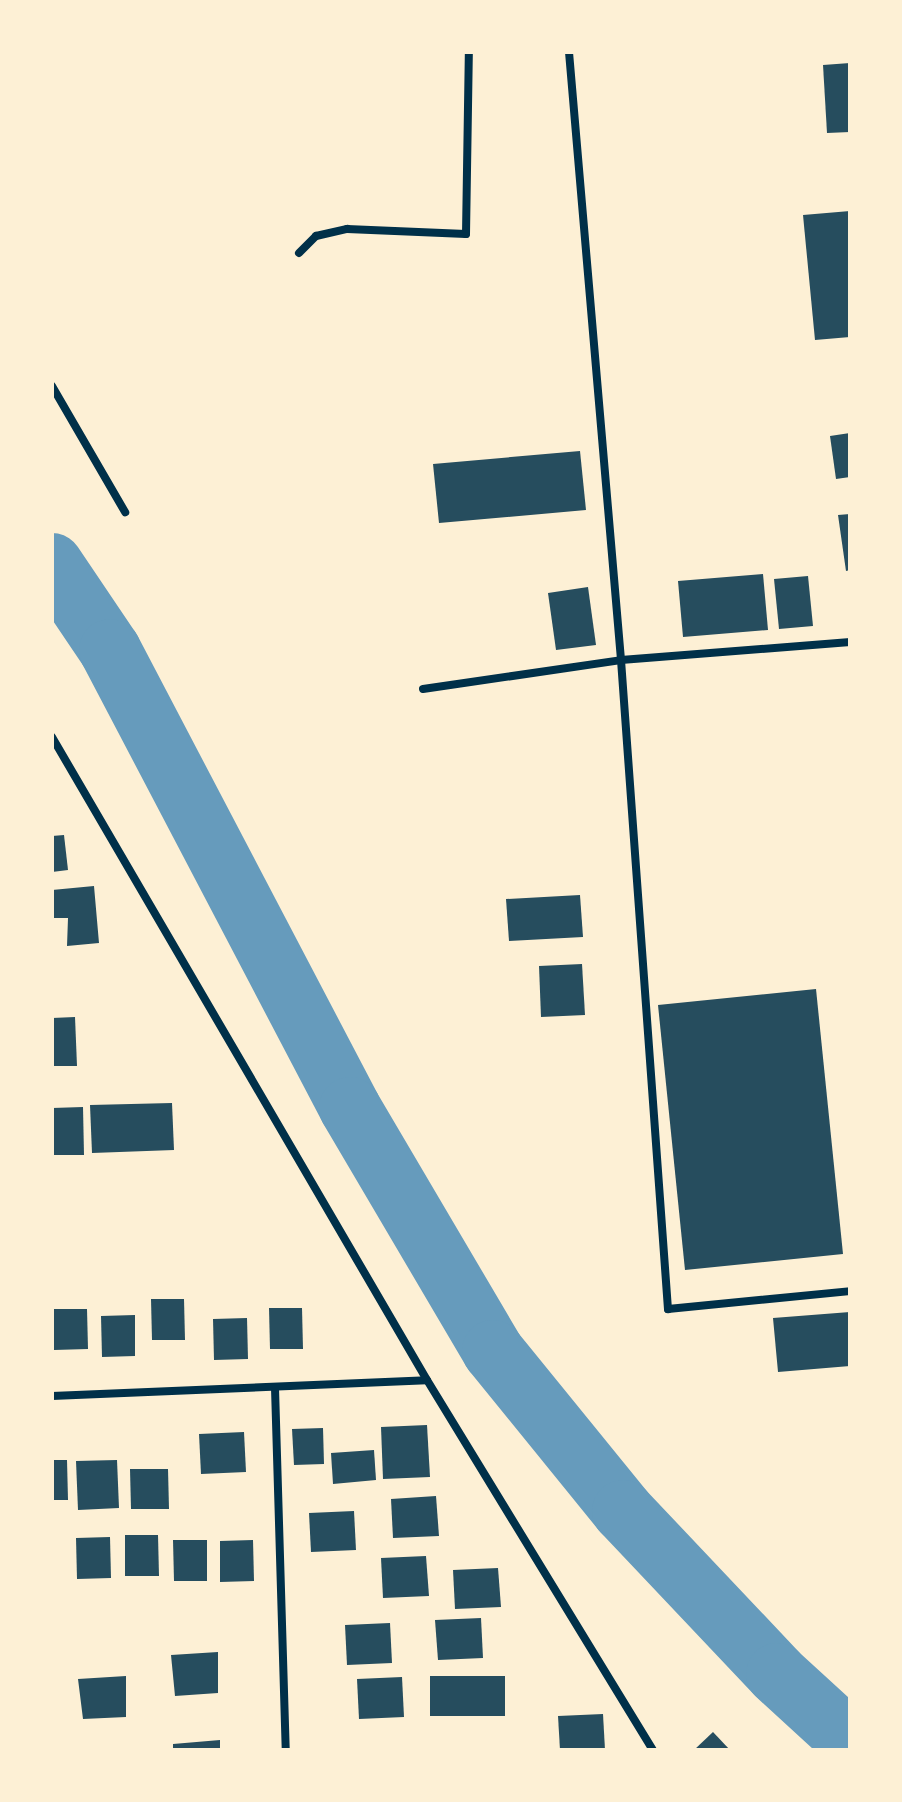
<!DOCTYPE html>
<html>
<head>
<meta charset="utf-8">
<style>
  body { margin:0 }
  #map { position:relative; width:902px; height:1802px; overflow:hidden; background:#fdf0d5; font-family:Ubuntu,sans-serif }
  div>[style] { position:absolute }
  [style*='--x'] { left:calc(var(--x)*1px); top:calc(var(--y)*1px); width:calc(var(--w)*1px); rotate:calc(var(--a)*1deg) }
  .river>* { height:62px; margin:-31px; padding:0 31px; transform-origin:31px; border-radius:31px; background:#669bbc }
  .building>* { inset:0; background:#264d5e }
  .minor>* { height:8px; margin:-4px; padding:0 4px; transform-origin:4px; border-radius:4px; background:#003049 }
  span { translate:-50% -50%; white-space:nowrap; text-align:center; line-height:1.15; -webkit-text-stroke:8px #fdf0d5; paint-order:stroke }
  .frame { position:absolute; inset:0; border:54px solid #fdf0d5; pointer-events:none }
</style>
</head>
<body>
<div id="map">
  <div class="river">
    <i style="--x:52;--y:564;--w:104;--a:56"></i>
    <i style="--x:110;--y:650;--w:517;--a:62.34"></i>
    <i style="--x:350;--y:1108;--w:282;--a:59.5"></i>
    <i style="--x:493;--y:1351;--w:206;--a:50.9"></i>
    <i style="--x:623;--y:1511;--w:224;--a:46.6"></i>
    <i style="--x:777;--y:1674;--w:99;--a:42.5"></i>
  </div>
  <div class="building">
    <i style="clip-path:polygon(850px 63px,850px 132px,827px 133px,823px 65px)"></i>
    <i style="clip-path:polygon(850px 211px,850px 337px,815px 340px,803px 215px)"></i>
    <i style="clip-path:polygon(850px 433px,850px 477px,836px 479px,830px 436px)"></i>
    <i style="clip-path:polygon(580px 451px,586px 510px,439px 523px,433px 464px)"></i>
    <i style="clip-path:polygon(850px 514px,850px 570px,846px 571px,838px 515px)"></i>
    <i style="clip-path:polygon(763px 574px,768px 630px,683px 637px,678px 581px)"></i>
    <i style="clip-path:polygon(808px 576px,813px 626px,779px 629px,774px 579px)"></i>
    <i style="clip-path:polygon(588px 587px,596px 645px,556px 650px,548px 593px)"></i>
    <i style="clip-path:polygon(64px 835px,68px 870px,52px 872px,52px 836px)"></i>
    <i style="clip-path:polygon(94px 886px,99px 943px,67px 946px,68px 918px,52px 918px,52px 890px)"></i>
    <i style="clip-path:polygon(580px 895px,583px 937px,509px 941px,506px 899px)"></i>
    <i style="clip-path:polygon(582px 964px,585px 1015px,541px 1017px,539px 966px)"></i>
    <i style="clip-path:polygon(816px 989px,843px 1254px,685px 1270px,658px 1005px)"></i>
    <i style="clip-path:polygon(75px 1017px,77px 1066px,52px 1066px,52px 1018px)"></i>
    <i style="clip-path:polygon(172px 1103px,174px 1150px,92px 1153px,90px 1105px)"></i>
    <i style="clip-path:polygon(83px 1107px,84px 1155px,52px 1155px,52px 1108px)"></i>
    <i style="clip-path:polygon(151px 1299px,184px 1299px,185px 1340px,152px 1340px)"></i>
    <i style="clip-path:polygon(269px 1308px,302px 1308px,303px 1349px,270px 1349px)"></i>
    <i style="clip-path:polygon(53px 1309px,87px 1309px,88px 1349px,54px 1350px)"></i>
    <i style="clip-path:polygon(850px 1312px,850px 1366px,778px 1372px,773px 1318px)"></i>
    <i style="clip-path:polygon(135px 1315px,135px 1356px,102px 1357px,101px 1316px)"></i>
    <i style="clip-path:polygon(247px 1318px,248px 1359px,214px 1360px,213px 1319px)"></i>
    <i style="clip-path:polygon(427px 1425px,430px 1477px,383px 1479px,381px 1427px)"></i>
    <i style="clip-path:polygon(323px 1428px,324px 1464px,294px 1465px,292px 1429px)"></i>
    <i style="clip-path:polygon(244px 1432px,246px 1472px,201px 1474px,199px 1434px)"></i>
    <i style="clip-path:polygon(374px 1450px,376px 1480px,333px 1484px,331px 1453px)"></i>
    <i style="clip-path:polygon(52px 1460px,67px 1460px,68px 1500px,52px 1500px)"></i>
    <i style="clip-path:polygon(117px 1460px,119px 1508px,78px 1510px,76px 1461px)"></i>
    <i style="clip-path:polygon(130px 1469px,168px 1469px,169px 1509px,131px 1509px)"></i>
    <i style="clip-path:polygon(436px 1496px,439px 1536px,393px 1538px,391px 1499px)"></i>
    <i style="clip-path:polygon(354px 1511px,356px 1550px,311px 1552px,309px 1513px)"></i>
    <i style="clip-path:polygon(125px 1535px,158px 1535px,159px 1576px,125px 1576px)"></i>
    <i style="clip-path:polygon(110px 1537px,111px 1578px,77px 1579px,76px 1538px)"></i>
    <i style="clip-path:polygon(173px 1540px,207px 1540px,207px 1581px,174px 1581px)"></i>
    <i style="clip-path:polygon(253px 1540px,254px 1581px,220px 1582px,220px 1541px)"></i>
    <i style="clip-path:polygon(426px 1556px,429px 1596px,383px 1598px,381px 1558px)"></i>
    <i style="clip-path:polygon(498px 1568px,501px 1607px,455px 1609px,453px 1570px)"></i>
    <i style="clip-path:polygon(481px 1618px,483px 1658px,438px 1660px,435px 1620px)"></i>
    <i style="clip-path:polygon(390px 1623px,392px 1663px,347px 1665px,345px 1625px)"></i>
    <i style="clip-path:polygon(218px 1652px,218px 1693px,175px 1696px,171px 1655px)"></i>
    <i style="clip-path:polygon(126px 1676px,126px 1717px,83px 1719px,78px 1679px)"></i>
    <i style="clip-path:polygon(430px 1676px,505px 1676px,505px 1716px,430px 1716px)"></i>
    <i style="clip-path:polygon(402px 1677px,404px 1717px,359px 1719px,357px 1679px)"></i>
    <i style="clip-path:polygon(603px 1714px,605px 1750px,560px 1750px,558px 1716px)"></i>
    <i style="clip-path:polygon(713px 1732px,730px 1750px,694px 1750px)"></i>
    <i style="clip-path:polygon(220px 1740px,220px 1750px,173px 1750px,173px 1744px)"></i>
  </div>
  <div class="minor">
    <i style="--x:569;--y:52;--w:610;--a:85.11"></i>
    <i style="--x:621;--y:660;--w:651;--a:85.86"></i>
    <i style="--x:668;--y:1309;--w:183;--a:-5.6"></i>
    <i style="--x:299;--y:253;--w:24;--a:-45"></i>
    <i style="--x:316;--y:236;--w:32;--a:-13"></i>
    <i style="--x:347;--y:229;--w:119;--a:2.4"></i>
    <i style="--x:466;--y:234;--w:182;--a:-89.1"></i>
    <i style="--x:52;--y:386;--w:146;--a:59.9"></i>
    <i style="--x:423;--y:689;--w:200;--a:-8.3"></i>
    <i style="--x:621;--y:660;--w:230;--a:-4.5"></i>
    <i style="--x:52;--y:737;--w:744;--a:59.75"></i>
    <i style="--x:427;--y:1380;--w:434;--a:58.6"></i>
    <i style="--x:275;--y:1388;--w:362;--a:88.3"></i>
    <i style="--x:52;--y:1396;--w:375;--a:-2.4"></i>
  </div>
  <div class="frame"></div>
</div>
</body>
</html>
